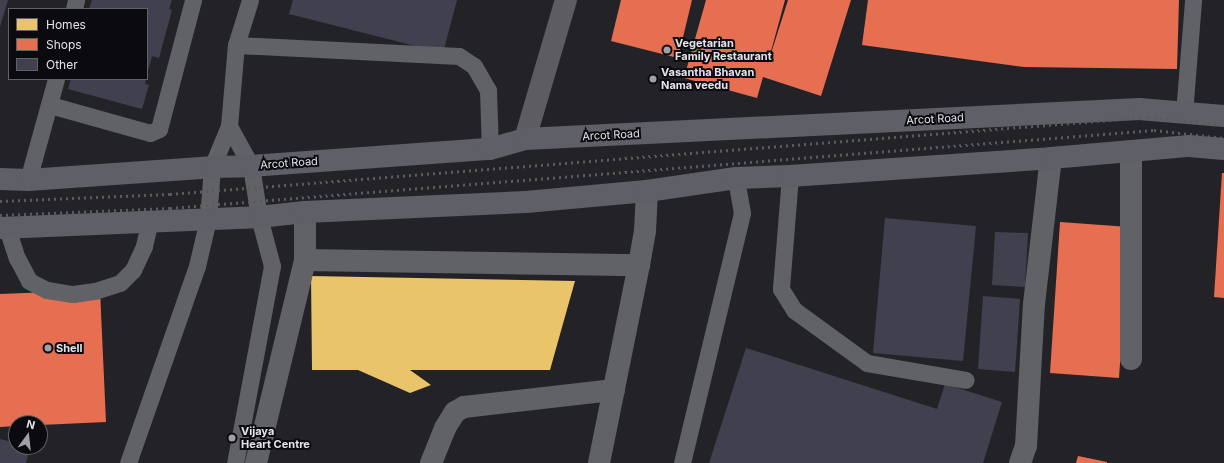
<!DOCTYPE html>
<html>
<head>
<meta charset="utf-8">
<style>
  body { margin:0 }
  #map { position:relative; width:1224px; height:463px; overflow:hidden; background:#232327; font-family:Inter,sans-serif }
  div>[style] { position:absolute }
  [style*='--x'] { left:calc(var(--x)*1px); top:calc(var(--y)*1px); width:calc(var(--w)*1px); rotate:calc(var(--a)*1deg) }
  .homes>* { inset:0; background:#e9c46a }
  .shops>* { inset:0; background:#e76f51 }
  .building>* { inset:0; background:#41404e }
  .lane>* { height:17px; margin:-8.5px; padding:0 8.5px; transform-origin:8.5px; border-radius:8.5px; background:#616265 }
  .street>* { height:22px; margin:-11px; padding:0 11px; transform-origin:11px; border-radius:11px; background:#616265 }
  .secondary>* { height:22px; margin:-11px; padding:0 11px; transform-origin:11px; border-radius:11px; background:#5c5c61 }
  .primary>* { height:22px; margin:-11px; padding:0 11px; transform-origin:11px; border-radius:11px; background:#5f5f67 }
  .rail>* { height:3px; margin-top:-1.5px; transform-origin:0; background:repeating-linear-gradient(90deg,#5b5b5e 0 2px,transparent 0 6px) }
  .dots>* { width:11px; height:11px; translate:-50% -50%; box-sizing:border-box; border:2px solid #0b0b0f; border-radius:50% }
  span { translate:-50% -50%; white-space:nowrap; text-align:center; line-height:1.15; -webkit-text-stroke:4px #0b0b0f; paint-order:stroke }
  .poi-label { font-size:11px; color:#e3e3e9; font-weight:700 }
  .left { translate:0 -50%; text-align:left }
  .street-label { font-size:11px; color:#e3e3e9 }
  .legend { position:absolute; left:8px; top:8px; width:140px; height:72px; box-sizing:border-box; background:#0b0b0f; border:1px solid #616166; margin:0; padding:5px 7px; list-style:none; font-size:12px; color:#e3e3e9 }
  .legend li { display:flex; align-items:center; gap:8px; height:20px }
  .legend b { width:20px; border:1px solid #616166 }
  .north { position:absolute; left:8px; top:415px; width:40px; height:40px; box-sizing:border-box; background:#0b0b0f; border:1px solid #616166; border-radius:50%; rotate:15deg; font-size:11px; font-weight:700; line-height:16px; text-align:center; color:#e3e3e9 }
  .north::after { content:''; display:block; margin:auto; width:14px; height:18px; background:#a0a0a5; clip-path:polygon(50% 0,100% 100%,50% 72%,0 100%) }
</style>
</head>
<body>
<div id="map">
  <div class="homes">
    <i style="clip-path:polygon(311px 276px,575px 281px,550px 370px,410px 370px,431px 385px,410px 393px,358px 370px,312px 370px)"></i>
  </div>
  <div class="shops">
    <i style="clip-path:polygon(621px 0,692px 0,678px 58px,611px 41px)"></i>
    <i style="clip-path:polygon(706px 0,785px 0,767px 66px,788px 0,851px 0,821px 96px,763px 77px,757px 98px,684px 78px)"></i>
    <i style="clip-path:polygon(868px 0,1179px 0,1177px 69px,1024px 67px,862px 45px)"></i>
    <i style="clip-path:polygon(1222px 173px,1224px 173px,1224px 298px,1214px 297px)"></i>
    <i style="clip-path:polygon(1060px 222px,1129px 227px,1119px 378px,1050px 373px)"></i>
    <i style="clip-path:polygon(100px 290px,106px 422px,40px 425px,40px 423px,16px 423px,16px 426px,0 427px,0 294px)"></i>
    <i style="clip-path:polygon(1078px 456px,1107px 462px,1107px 463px,1076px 463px)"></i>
  </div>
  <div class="building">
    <i style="clip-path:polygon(0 0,8px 0,0 27px)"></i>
    <i style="clip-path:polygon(92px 0,172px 0,169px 9px,172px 10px,159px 58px,152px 56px,147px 74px,147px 9px,89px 9px)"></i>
    <i style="clip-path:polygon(293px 0,457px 0,443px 53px,289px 14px)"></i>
    <i style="clip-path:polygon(71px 79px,146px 79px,145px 84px,149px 85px,142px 109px,68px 89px)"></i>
    <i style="clip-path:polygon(885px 218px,976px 226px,963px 361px,873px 353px)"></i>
    <i style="clip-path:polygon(995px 232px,1028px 233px,1025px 287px,992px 285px)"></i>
    <i style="clip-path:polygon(983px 296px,1020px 299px,1015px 372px,978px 369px)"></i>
    <i style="clip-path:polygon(746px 348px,937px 409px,945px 384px,1002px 402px,983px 463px,709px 463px)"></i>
    <i style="clip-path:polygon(0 439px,16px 443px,16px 447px,30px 447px,26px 463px,0 463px)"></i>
  </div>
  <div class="lane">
    <i style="--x:74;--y:9;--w:9;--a:-77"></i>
    <i style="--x:236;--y:45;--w:223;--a:2.8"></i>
    <i style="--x:459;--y:56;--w:18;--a:34"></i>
    <i style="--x:474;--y:66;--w:28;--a:60"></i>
    <i style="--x:488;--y:90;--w:59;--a:88.1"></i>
    <i style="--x:50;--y:105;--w:104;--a:15.6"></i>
    <i style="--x:150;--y:133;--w:10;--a:-24"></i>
    <i style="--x:159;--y:129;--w:133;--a:-75.2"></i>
    <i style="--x:1184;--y:113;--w:113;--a:-85.4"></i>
    <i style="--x:229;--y:126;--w:46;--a:61.2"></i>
    <i style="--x:251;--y:166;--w:52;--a:81.1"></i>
    <i style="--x:259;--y:217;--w:51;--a:75.1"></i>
    <i style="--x:272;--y:266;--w:200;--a:100.6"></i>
    <i style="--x:790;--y:176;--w:113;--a:94.6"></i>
    <i style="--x:781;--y:289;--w:25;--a:58"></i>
    <i style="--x:794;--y:310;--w:90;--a:36"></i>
    <i style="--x:867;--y:363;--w:100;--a:9.7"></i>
    <i style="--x:28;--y:180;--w:105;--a:-74.5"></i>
    <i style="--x:7;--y:228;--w:32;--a:72"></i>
    <i style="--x:17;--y:258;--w:26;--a:62"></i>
    <i style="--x:29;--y:281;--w:20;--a:27"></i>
    <i style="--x:47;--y:290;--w:26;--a:9"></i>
    <i style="--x:73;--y:294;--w:22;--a:-8"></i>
    <i style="--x:95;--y:291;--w:26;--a:-18"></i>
    <i style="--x:120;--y:283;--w:18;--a:-45"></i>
    <i style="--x:133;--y:270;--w:26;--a:-65"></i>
    <i style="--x:144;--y:246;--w:26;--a:-77"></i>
    <i style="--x:128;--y:463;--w:209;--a:-70.7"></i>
    <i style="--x:197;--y:266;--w:48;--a:-76.8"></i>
    <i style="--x:208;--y:219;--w:52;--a:-85.6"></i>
    <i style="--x:212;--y:167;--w:44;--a:-67.5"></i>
    <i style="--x:229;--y:126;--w:81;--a:-85.1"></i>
    <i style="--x:236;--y:45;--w:47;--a:-72.7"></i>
    <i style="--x:682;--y:463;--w:257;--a:-76.5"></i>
    <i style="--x:742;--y:213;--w:36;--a:-100"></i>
  </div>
  <div class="street">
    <i style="--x:305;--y:260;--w:334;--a:0.9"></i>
    <i style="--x:1131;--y:359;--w:208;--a:-90"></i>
    <i style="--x:256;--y:463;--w:209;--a:-76.4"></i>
    <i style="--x:305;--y:260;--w:48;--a:-90"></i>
    <i style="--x:431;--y:463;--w:38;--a:-68"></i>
    <i style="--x:445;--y:428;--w:19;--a:-58"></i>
    <i style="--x:455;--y:412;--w:10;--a:-29"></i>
    <i style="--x:464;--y:407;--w:151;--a:-6.5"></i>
    <i style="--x:599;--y:463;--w:202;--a:-78.6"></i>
    <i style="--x:639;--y:265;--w:35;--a:-80"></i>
    <i style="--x:645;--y:231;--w:40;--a:-87.1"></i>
    <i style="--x:1020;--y:463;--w:18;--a:-71"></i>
    <i style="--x:1026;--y:446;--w:142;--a:-86.8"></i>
    <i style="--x:1034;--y:304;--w:147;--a:-83.4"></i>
  </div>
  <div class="secondary">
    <i style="--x:525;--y:139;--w:145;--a:-73.6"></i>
  </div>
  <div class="primary">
    <i style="--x:0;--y:179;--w:28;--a:2"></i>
    <i style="--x:28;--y:180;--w:184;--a:-4"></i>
    <i style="--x:212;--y:167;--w:39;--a:-1"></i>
    <i style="--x:251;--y:166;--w:240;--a:-4.1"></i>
    <i style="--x:490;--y:149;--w:36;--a:-16"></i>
    <i style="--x:525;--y:139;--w:615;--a:-2.8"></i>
    <i style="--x:1139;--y:109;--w:85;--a:4.7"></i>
    <i style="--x:0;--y:228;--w:259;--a:-2.4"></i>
    <i style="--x:259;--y:217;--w:46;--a:-6.2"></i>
    <i style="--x:305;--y:212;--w:221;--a:-2.6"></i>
    <i style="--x:526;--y:202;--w:121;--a:-5.2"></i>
    <i style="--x:647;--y:191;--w:90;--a:-8.3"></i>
    <i style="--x:736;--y:178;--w:54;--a:-2.1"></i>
    <i style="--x:790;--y:176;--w:262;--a:-3.9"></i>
    <i style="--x:1051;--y:158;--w:139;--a:-5"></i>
    <i style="--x:1189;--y:146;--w:35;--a:5"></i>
  </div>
  <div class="rail">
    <i style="--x:0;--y:201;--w:170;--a:-2.4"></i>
    <i style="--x:170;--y:194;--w:981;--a:-4.5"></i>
    <i style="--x:1148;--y:117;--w:76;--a:6"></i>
    <i style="--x:0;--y:215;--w:170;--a:-2.4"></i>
    <i style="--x:170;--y:208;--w:987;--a:-4.53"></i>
    <i style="--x:1154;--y:130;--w:70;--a:6.5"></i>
  </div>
  <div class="dots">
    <i style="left:667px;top:50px;background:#a0a0a5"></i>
    <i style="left:653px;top:79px;background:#a0a0a5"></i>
    <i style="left:48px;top:348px;background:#a0a0a5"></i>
    <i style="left:232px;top:438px;background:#a0a0a5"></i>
  </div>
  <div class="poi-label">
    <span class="left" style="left:675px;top:50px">Vegetarian<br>Family Restaurant</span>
    <span class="left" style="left:661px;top:79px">Vasantha Bhavan<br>Nama veedu</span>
    <span class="left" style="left:56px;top:348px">Shell</span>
    <span class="left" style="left:241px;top:438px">Vijaya<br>Heart Centre</span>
  </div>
  <div class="street-label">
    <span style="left:935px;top:119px;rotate:-3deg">Arcot Road</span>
    <span style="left:611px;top:135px;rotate:-3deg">Arcot Road</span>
    <span style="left:289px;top:163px;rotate:-4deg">Arcot Road</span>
  </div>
  <ul class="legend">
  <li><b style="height:11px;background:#e9c46a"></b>Homes</li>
  <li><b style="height:11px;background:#e76f51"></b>Shops</li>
  <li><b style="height:11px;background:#41404e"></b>Other</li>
  </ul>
  <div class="north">N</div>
</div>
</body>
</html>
